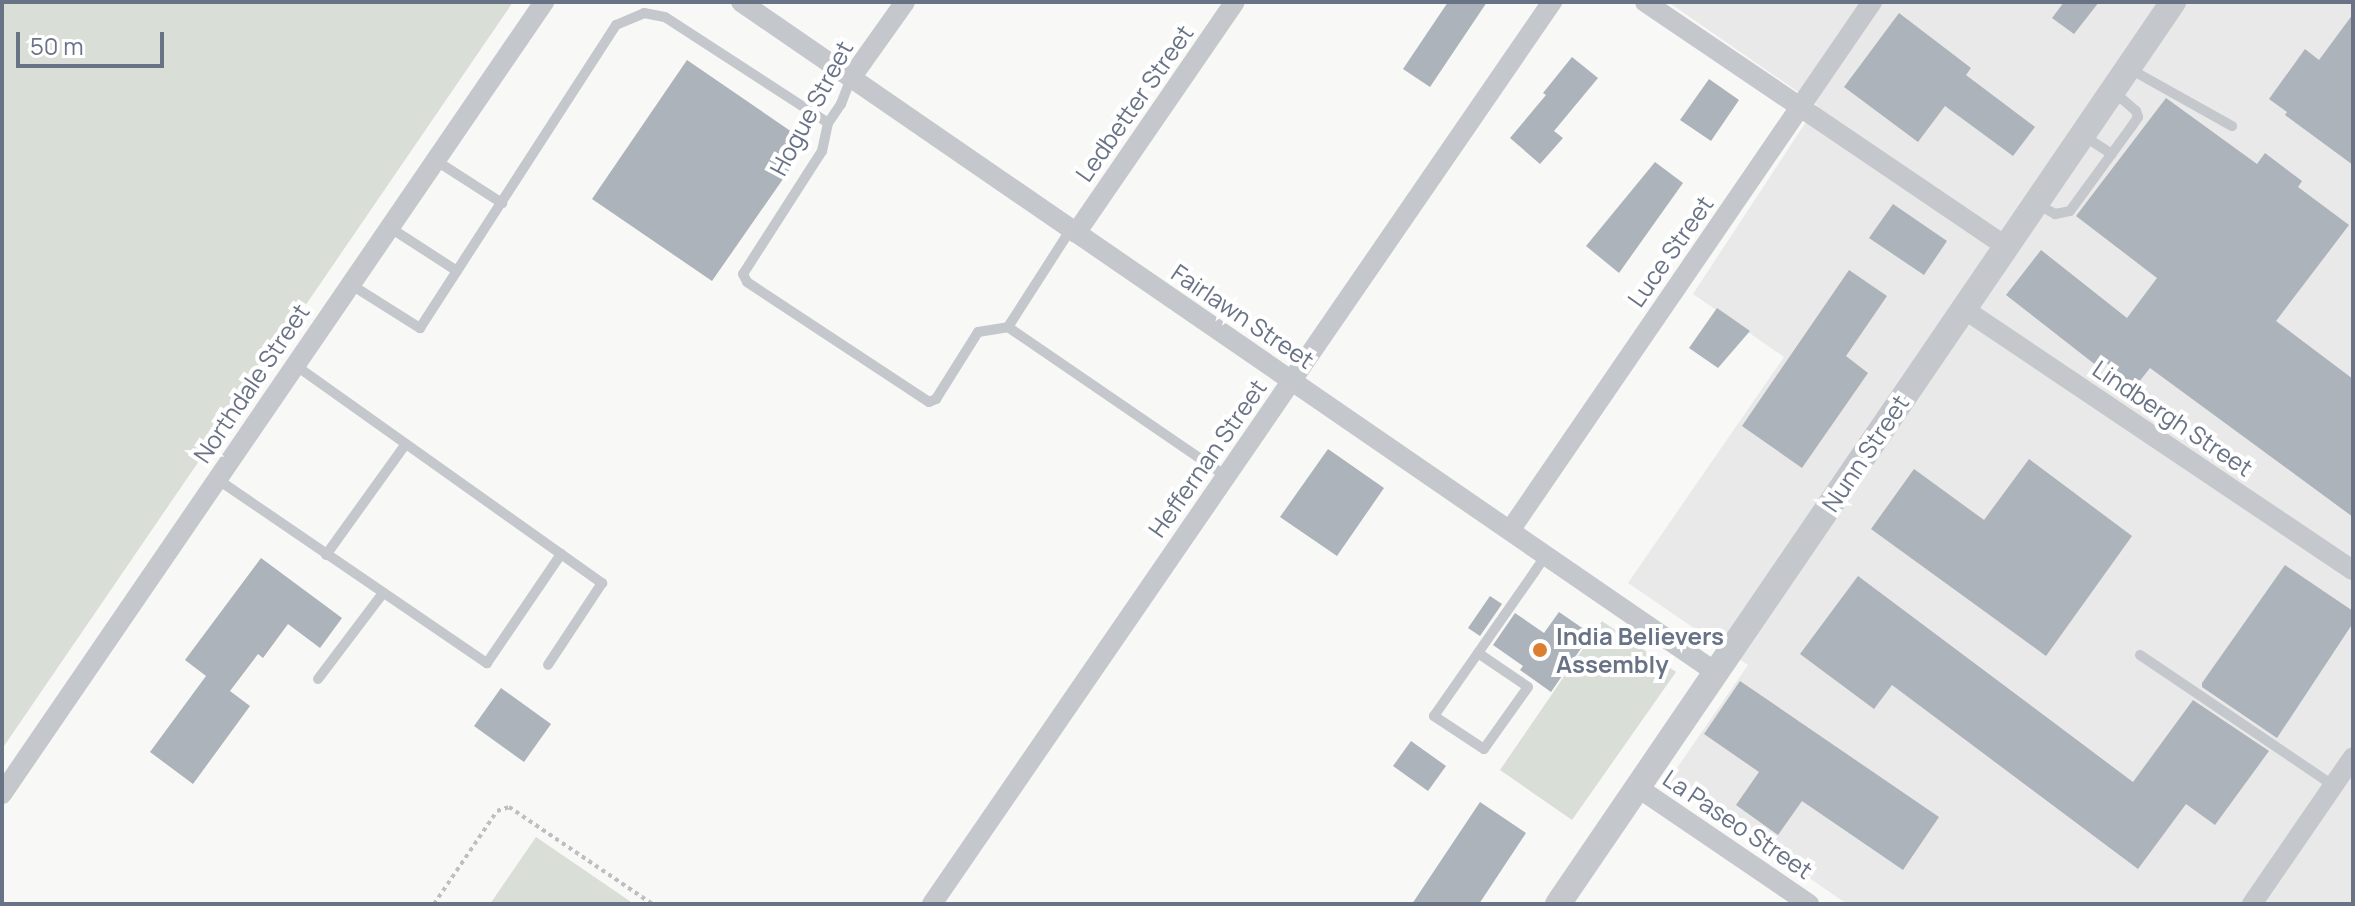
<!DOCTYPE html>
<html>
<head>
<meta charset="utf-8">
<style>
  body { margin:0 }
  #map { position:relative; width:2355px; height:906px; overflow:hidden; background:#f8f8f6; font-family:Manrope,sans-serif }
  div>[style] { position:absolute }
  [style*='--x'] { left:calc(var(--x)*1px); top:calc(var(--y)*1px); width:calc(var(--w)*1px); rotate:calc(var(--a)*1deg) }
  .built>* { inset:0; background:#e9e9e9 }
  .green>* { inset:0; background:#d9dfd7 }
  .building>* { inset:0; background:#adb3ba }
  .path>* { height:4px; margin-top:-2px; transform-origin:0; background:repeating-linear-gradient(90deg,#bebfc2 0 4px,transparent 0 8px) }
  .service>* { height:10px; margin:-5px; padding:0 5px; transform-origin:5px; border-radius:5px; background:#c4c7cb }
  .minor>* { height:20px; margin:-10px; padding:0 10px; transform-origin:10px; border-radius:10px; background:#c4c7cb }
  .tertiary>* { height:26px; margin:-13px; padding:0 13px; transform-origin:13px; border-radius:13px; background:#c4c7cb }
  .dots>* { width:22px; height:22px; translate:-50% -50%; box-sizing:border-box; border:4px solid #fff; border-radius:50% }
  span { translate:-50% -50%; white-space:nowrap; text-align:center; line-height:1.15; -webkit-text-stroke:8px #fff; paint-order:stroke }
  .street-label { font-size:24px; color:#697386 }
  .poi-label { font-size:24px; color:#697386; font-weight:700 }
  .left { translate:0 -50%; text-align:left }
  .frame { position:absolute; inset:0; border:4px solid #697386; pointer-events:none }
  .scale { position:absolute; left:16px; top:32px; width:148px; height:36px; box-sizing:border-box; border:4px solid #697386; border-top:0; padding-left:10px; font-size:24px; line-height:28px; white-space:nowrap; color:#697386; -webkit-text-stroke:6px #fff; paint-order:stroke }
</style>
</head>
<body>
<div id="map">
  <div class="built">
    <i style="clip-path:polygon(1668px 2px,2353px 2px,2353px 904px,1847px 904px,1668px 781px,1748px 665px,1628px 583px,1784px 357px,1693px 294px,1817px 105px)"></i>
  </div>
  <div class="green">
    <i style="clip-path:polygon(2px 2px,513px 2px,2px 749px)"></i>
    <i style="clip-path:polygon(1602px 621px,1676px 672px,1572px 820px,1500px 770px)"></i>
    <i style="clip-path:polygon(536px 837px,634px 904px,490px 904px)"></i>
  </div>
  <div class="building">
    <i style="clip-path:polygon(1448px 2px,1487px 2px,1430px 87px,1403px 69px)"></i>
    <i style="clip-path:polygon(2064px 2px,2099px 2px,2074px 34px,2052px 18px)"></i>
    <i style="clip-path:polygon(1899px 13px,1971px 68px,1966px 75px,2035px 127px,2013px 156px,1945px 106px,1918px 142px,1844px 87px)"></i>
    <i style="clip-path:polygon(2353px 14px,2353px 165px,2285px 115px,2287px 112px,2269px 99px,2305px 49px,2319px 60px)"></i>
    <i style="clip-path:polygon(1572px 57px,1598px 78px,1554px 131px,1563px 138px,1540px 164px,1510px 138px,1546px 95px,1543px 93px)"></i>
    <i style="clip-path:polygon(687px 60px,808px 143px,712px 281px,592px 199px)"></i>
    <i style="clip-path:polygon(1709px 79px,1739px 100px,1711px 141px,1680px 120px)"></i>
    <i style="clip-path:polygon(2166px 98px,2257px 164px,2265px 153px,2302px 181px,2298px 187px,2349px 225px,2276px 321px,2353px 379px,2353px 517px,2150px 368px,2135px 387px,2102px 359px,2097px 366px,2006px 295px,2041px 250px,2127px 318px,2157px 278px,2076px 216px)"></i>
    <i style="clip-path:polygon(1655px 162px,1683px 183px,1619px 273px,1586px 246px)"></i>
    <i style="clip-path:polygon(1893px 204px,1947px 241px,1924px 275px,1869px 238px)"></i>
    <i style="clip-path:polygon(1849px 270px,1887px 296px,1846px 356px,1868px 373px,1802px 468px,1742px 426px)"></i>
    <i style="clip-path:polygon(1717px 308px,1750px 331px,1718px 368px,1689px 348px)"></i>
    <i style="clip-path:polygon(1328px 449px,1384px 488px,1337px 556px,1280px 517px)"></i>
    <i style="clip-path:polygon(2029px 459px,2132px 536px,2046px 656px,1871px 529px,1914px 469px,1984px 520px)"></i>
    <i style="clip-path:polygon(261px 558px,342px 618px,320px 648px,288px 624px,263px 658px,258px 654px,230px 691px,250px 706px,193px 784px,150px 752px,206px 676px,185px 660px)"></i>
    <i style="clip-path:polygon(2285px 565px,2353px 611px,2353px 623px,2277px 738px,2202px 687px,2202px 683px)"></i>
    <i style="clip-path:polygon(1858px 576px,2133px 782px,2193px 700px,2269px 751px,2215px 825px,2186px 804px,2138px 869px,1892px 685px,1874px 709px,1800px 654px)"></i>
    <i style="clip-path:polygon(1490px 596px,1502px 604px,1480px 636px,1468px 628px)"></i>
    <i style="clip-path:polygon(1559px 612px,1591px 634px,1551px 692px,1520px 670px,1523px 666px,1493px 645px,1515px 613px,1544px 633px)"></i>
    <i style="clip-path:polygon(1740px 681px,1939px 817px,1903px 870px,1802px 801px,1778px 835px,1736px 805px,1759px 772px,1704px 734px)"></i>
    <i style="clip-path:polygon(501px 688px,551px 724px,524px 762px,474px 726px)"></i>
    <i style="clip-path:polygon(1411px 741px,1446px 766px,1428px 791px,1393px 766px)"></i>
    <i style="clip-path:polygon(1480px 802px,1526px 833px,1479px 904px,1412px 904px)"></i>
  </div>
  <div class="path">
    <i style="--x:434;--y:904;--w:112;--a:-55.9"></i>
    <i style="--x:497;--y:811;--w:13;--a:-18"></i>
    <i style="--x:509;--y:807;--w:173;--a:34.1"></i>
  </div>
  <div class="service">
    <i style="--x:2130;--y:69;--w:117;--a:29.2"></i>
    <i style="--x:851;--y:78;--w:28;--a:111"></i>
    <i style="--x:841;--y:104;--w:23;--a:124"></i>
    <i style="--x:828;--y:123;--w:29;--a:102"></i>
    <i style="--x:822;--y:151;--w:146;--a:122.7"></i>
    <i style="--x:743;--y:274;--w:9;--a:63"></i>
    <i style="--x:747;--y:282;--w:218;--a:33.4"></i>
    <i style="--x:929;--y:402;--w:8;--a:-23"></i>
    <i style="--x:936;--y:399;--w:79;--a:-57.9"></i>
    <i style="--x:978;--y:332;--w:30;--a:-9"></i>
    <i style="--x:1008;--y:327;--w:117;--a:-57.3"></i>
    <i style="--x:2084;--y:136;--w:33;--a:33"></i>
    <i style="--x:435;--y:160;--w:80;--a:32.7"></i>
    <i style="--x:2037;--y:204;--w:21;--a:29"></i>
    <i style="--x:2055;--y:214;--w:15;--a:-11"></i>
    <i style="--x:2070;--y:211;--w:105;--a:-53.9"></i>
    <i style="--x:2132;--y:126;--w:11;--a:-56"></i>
    <i style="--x:2138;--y:117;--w:6;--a:-108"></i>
    <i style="--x:2136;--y:111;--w:29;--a:-139"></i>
    <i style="--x:389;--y:227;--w:81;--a:32.9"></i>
    <i style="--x:350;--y:284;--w:83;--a:32.2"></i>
    <i style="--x:420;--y:328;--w:361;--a:-57.1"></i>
    <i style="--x:616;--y:25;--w:30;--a:-23"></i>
    <i style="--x:644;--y:13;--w:21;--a:11"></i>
    <i style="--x:665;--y:17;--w:194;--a:33"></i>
    <i style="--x:1008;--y:327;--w:264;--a:34.4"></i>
    <i style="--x:295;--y:365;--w:377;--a:35.4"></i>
    <i style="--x:602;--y:583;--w:98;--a:123.4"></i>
    <i style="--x:217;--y:479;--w:327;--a:34.3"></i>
    <i style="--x:487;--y:663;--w:132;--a:-55.8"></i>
    <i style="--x:326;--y:555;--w:135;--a:-54.3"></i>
    <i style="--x:1478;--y:653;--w:60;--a:34.2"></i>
    <i style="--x:1528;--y:687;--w:76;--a:125.4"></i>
    <i style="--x:1484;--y:749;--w:60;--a:-146.6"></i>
    <i style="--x:1434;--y:716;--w:177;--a:-55.1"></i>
    <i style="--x:1535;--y:571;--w:21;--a:-55"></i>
    <i style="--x:2140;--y:655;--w:233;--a:34"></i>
    <i style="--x:318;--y:679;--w:108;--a:-52.9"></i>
  </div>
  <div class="minor">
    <i style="--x:741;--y:2;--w:1182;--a:34.52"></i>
    <i style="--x:1645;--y:2;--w:436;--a:34.1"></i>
    <i style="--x:851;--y:78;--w:93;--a:-54.6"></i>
    <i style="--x:1076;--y:233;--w:280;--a:-55.5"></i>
    <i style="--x:1964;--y:309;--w:468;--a:33.9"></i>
    <i style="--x:1511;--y:529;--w:639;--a:-55.59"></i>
    <i style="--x:1637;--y:787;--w:208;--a:34.2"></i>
    <i style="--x:2;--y:794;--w:960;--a:-55.61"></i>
    <i style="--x:932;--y:904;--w:1095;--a:-55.5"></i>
    <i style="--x:2252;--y:904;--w:178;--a:-55.5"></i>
  </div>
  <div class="tertiary">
    <i style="--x:1558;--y:904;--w:1092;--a:-55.71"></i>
  </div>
  <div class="dots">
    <i style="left:1540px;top:650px;background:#dc7f33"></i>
  </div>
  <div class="street-label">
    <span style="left:1134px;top:103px;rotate:-55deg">Ledbetter Street</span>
    <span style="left:811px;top:108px;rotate:-62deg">Hogue Street</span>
    <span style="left:1670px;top:251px;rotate:-55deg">Luce Street</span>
    <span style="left:1243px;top:316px;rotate:34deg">Fairlawn Street</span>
    <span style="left:251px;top:383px;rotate:-56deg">Northdale Street</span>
    <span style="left:2173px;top:418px;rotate:34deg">Lindbergh Street</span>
    <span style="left:1865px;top:453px;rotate:-56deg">Nunn Street</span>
    <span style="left:1207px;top:458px;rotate:-55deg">Heffernan Street</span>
    <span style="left:1738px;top:824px;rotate:34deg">La Paseo Street</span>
  </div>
  <div class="poi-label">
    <span class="left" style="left:1556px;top:650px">India Believers<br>Assembly</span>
  </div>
  <div class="frame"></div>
  <div class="scale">50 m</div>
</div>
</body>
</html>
